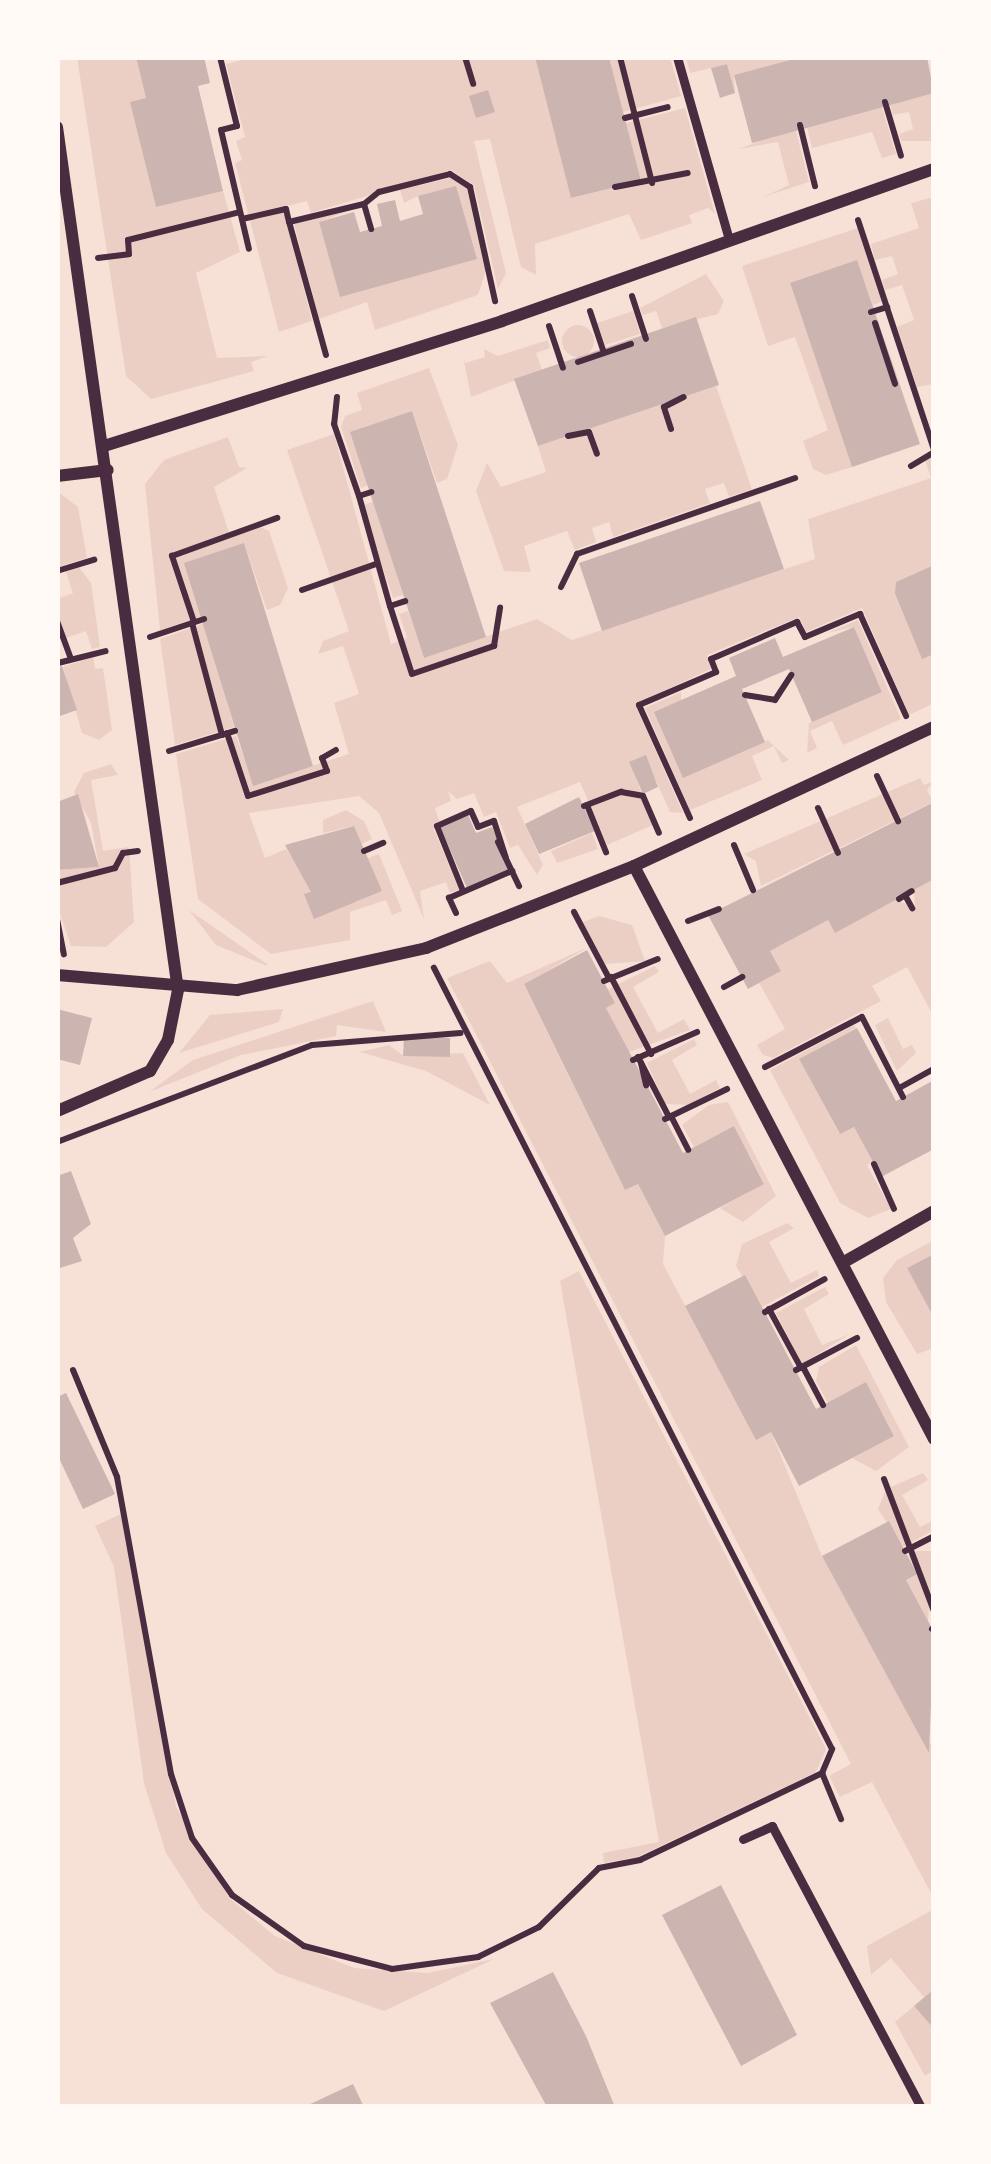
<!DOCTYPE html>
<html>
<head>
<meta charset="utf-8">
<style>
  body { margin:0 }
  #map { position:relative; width:991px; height:2164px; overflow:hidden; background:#f7e1d7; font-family:"PT Sans Narrow",sans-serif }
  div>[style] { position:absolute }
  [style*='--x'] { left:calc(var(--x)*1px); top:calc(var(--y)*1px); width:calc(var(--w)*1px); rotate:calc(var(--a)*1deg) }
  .green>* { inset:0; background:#ebcfc5 }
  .round { border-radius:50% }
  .building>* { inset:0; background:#ccb4b1 }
  .path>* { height:6px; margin:-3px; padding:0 3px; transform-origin:3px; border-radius:3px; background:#4a2c40 }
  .service>* { height:9px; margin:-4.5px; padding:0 4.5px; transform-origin:4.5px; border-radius:4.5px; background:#4a2c40 }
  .minor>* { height:12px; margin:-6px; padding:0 6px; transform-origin:6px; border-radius:6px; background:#4a2c40 }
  span { translate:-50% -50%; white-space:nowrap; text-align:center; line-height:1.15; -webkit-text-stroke:10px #fffaf5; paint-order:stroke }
  .frame { position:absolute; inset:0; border:60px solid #fffaf5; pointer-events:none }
</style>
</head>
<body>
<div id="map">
  <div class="green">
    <i style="clip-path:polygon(77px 57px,136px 57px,146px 98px,131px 103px,156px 207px,223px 191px,240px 252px,196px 273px,217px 358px,268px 356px,251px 362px,254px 371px,151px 399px,126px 376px)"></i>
    <i style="clip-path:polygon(254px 57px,535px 57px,572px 198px,640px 181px,626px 123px,685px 108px,715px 214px,708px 208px,689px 215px,692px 223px,641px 240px,629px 214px,535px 244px,536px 275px,521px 267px,490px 139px,474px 141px,506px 273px,498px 289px,474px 185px,451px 170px,311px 213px,307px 201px,283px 207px,312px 321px,279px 332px,235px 163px,242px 160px,236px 141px,245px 137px,226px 64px)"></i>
    <i style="clip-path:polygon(609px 57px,670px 57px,681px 96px,623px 112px)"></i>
    <i style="clip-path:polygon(686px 57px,801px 57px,734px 75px,735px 93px,727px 64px,690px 73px)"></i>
    <i style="clip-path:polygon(934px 93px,934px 141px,901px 141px,899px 134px,913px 129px,909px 112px,893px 115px,889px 101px)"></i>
    <i style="clip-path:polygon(881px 104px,896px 154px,882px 158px,872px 132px,812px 148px,806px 123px)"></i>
    <i style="clip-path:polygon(795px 127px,809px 182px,763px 197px,789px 185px,778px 142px,739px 149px)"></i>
    <i style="clip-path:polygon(450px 178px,467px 188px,488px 264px,478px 295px,375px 330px,367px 302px,319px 319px,294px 224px,354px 209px,319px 222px,340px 295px,476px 259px,418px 196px,404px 203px,400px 190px)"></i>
    <i style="clip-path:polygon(934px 197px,934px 384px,917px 387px,897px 327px,914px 320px,902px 285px,885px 290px,882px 280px,898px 274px,892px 256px,875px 260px,871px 244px,919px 228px,911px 203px)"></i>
    <i style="clip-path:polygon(858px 228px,883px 301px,873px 305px,857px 261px,790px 284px,852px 467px,826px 475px,813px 469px,803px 441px,828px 430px,795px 337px,768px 346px,742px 266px)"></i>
    <i style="clip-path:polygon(706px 274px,724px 301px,718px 314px,662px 328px,656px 311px,643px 315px,640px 308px)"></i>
    <i style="clip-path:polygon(633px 311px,640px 334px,605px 345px,597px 323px)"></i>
    <i class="round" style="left:562px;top:325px;width:32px;height:32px"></i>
    <i style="clip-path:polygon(548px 340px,550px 348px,536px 353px,542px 370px,471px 397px,463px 356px,465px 363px,485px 357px,484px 349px,498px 356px)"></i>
    <i style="clip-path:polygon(429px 368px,458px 445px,447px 479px,437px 483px,412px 411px,351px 432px,369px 485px,361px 488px,341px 427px,345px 416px,362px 410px,357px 393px)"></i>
    <i style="clip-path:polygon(716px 386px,752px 489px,729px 497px,724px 483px,705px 489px,710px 503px,613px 537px,609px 522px,592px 528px,596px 542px,575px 550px,567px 531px,524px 546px,531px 572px,504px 571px,476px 491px,487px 463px,501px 487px,546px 472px,538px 446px)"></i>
    <i style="clip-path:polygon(334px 434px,391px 644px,407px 638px,399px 614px,408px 611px,424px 658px,537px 619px,572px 640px,815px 559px,808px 519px,931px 478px,925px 460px,934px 456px,932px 566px,895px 595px,922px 658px,934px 654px,934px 703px,909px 715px,862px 608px,806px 632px,799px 617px,707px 655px,711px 669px,635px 704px,683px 813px,670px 812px,645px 756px,630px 762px,653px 825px,607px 845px,580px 782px,517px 807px,543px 865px,537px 875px,518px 845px,510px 848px,496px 812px,484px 817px,474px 793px,457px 799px,448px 791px,451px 801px,435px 808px,440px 823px,433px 827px,459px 890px,450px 893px,446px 882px,420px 891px,424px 919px,379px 813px,359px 796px,249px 813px,265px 858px,286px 849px,299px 866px,311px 892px,304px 895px,356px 902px,381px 891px,368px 858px,379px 854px,402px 911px,392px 915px,386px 900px,350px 912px,350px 940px,271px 954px,198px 899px,176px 754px,236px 736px,254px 785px,349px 754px,334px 703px,359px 694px,343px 646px,318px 654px,323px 641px,349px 631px,287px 450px)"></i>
    <i style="clip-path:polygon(228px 437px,239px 467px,247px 468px,214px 487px,230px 535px,259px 526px,269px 531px,288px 588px,280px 605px,267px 610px,244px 543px,202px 616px,160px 630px,145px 484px,164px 460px)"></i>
    <i style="clip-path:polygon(57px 491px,78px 507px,87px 558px,57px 567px)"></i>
    <i style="clip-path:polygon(374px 501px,403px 595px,393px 598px,362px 506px)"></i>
    <i style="clip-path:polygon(79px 567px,91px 583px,100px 647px,92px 649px,86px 631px,66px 638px,57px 611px,57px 599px,73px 593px,66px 572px)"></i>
    <i style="clip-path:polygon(858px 620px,901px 719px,843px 745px,832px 721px,810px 731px,817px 748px,807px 753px,809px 723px,882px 692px,854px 627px,827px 633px)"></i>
    <i style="clip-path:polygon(205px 623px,234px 727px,175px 745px,160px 639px)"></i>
    <i style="clip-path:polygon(93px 657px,95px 669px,103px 668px,112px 730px,99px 740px,82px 733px,63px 667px)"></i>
    <i style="clip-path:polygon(681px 692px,683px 777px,768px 740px,789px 760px,782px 763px,774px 746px,752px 756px,762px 780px,690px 810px,645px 708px)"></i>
    <i style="clip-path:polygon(111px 764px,118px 775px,91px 780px,103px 851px,129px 847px,134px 922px,106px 947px,71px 946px,57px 904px,57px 870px,99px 867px,91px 823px,74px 792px,84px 773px)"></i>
    <i style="clip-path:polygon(920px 778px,924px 785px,934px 781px,927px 790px,933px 802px,761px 886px,756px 861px,744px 854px)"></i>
    <i style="clip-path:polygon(346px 810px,364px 821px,372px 839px,361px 844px,353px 826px,323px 833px,323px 820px)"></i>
    <i style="clip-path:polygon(592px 833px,598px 849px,557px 863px,551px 851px)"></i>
    <i style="clip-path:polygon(934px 879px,934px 1017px,907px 967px,872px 986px,881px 1001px,773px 1058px,763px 1055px,757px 1045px,785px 1029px,759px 983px,781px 971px,770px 951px,828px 920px,835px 932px,895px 900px,915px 907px,914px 890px)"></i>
    <i style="clip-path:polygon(189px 910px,267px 964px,267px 966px,216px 945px)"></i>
    <i style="clip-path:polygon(599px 916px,632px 925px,645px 961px,605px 964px,583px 922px)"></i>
    <i style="clip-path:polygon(588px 947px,524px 985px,625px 1190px,638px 1184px,665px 1236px,663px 1264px,756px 1439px,771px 1432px,822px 1556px,934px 1750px,934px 1899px,872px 1782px,840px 1797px,829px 1776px,851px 1764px,447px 978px,490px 961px,507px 983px)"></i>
    <i style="clip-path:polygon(655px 966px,659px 972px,633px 987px,658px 1033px,684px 1019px,690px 1030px,629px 1052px,606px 1008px,615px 1003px,608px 989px)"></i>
    <i style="clip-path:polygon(373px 1001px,386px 1032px,337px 1025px,336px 1036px,241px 1055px,149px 1092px,193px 1060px)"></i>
    <i style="clip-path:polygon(283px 1009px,279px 1022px,179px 1053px,210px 1015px)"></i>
    <i style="clip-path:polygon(888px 1018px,903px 1049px,912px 1045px,916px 1053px,897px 1071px,875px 1025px)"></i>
    <i style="clip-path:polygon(854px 1025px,877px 1056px,856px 1028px,799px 1059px,839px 1133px,854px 1127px,872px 1161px,867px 1165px,891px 1209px,868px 1218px,840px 1203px,770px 1070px)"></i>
    <i style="clip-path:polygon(694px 1039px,697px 1045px,672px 1060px,690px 1094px,716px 1080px,720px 1088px,688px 1105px,665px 1104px,647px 1063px)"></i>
    <i style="clip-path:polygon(389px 1045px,404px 1056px,463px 1053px,490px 1105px,426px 1071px,360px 1052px)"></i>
    <i style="clip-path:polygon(728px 1102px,776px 1196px,743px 1222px,720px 1208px,764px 1183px,734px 1126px,694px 1147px,682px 1125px,709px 1105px)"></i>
    <i style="clip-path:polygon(787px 1223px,794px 1228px,769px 1242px,791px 1283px,817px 1270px,819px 1276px,762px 1307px,736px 1266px,742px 1244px)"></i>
    <i style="clip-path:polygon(934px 1240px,934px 1254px,907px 1268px,934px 1318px,934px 1348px,917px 1354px,886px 1302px,883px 1278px,897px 1260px)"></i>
    <i style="clip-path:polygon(579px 1271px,826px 1749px,816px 1772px,637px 1857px,604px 1863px,603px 1853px,659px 1842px,560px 1281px)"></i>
    <i style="clip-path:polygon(825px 1287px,829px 1294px,804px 1309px,822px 1345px,850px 1334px,802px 1364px,776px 1313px)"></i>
    <i style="clip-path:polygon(856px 1345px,909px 1447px,876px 1471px,852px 1458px,894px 1435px,866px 1383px,828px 1403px,816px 1381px,819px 1367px)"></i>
    <i style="clip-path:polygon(923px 1473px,928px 1480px,902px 1495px,920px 1527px,934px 1520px,934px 1530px,903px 1547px,878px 1509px,886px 1489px)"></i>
    <i style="clip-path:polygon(121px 1514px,176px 1807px,229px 1898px,275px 1936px,354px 1968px,428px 1973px,494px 1959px,384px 2011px,277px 1973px,202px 1909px,166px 1853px,144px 1783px,114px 1567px,95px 1526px)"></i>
    <i style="clip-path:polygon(916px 1551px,934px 1551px,928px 1621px,906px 1580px,917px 1573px,908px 1556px)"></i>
    <i style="clip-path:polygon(934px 1909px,934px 1989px,924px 1997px,891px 1958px,871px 1975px,867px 1946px)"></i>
    <i style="clip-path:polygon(914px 2006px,934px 2029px,934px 2070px,925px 2076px,895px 2022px)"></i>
  </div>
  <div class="building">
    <i style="clip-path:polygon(136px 57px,204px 57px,210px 83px,198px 86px,223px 191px,156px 207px,130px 102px,146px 98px)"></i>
    <i style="clip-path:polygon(535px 57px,609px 57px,641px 181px,571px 198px)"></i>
    <i style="clip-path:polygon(801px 57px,927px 57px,934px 93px,752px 143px,734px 75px)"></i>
    <i style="clip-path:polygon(727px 64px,735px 93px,720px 98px,711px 68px)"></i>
    <i style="clip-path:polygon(488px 90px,495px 112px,476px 118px,469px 96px)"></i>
    <i style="clip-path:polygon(456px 186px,477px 259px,340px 297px,319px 222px,354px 212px,360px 232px,382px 226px,377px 204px,395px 200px,400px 221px,423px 214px,418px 196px)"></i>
    <i style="clip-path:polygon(857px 260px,920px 444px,852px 467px,790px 283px)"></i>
    <i style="clip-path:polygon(696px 317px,719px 385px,538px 446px,514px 379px)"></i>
    <i style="clip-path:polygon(412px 411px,486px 637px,424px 658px,350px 432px)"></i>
    <i style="clip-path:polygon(760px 501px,784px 569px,602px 631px,579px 563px)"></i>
    <i style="clip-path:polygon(244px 543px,313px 766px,253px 786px,184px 563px)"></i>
    <i style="clip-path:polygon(934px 554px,934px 654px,922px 659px,895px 594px,896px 582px,932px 566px)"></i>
    <i style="clip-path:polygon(854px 627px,882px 692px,812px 722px,789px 669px,742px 689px,765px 742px,683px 778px,654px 712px,736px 676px,729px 658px,775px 638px,783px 657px)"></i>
    <i style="clip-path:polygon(62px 666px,77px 710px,57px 717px,57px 667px)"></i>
    <i style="clip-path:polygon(646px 755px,658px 787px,643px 794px,629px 762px)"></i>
    <i style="clip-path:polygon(78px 794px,99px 867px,57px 870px,57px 802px)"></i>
    <i style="clip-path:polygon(579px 797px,595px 831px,539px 854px,525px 824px)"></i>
    <i style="clip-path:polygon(934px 802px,934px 879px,835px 933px,828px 920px,770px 951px,781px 971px,748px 989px,708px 915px)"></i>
    <i style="clip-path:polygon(468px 815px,476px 833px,492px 827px,510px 869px,467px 888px,440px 827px)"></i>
    <i style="clip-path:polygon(354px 826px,382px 891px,314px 919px,304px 894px,311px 892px,285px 845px)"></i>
    <i style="clip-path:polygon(587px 950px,615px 1003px,606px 1008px,683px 1153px,734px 1126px,764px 1184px,665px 1236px,638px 1184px,625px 1190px,524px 984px)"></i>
    <i style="clip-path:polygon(57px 1009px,92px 1018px,80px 1065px,57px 1059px)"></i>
    <i style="clip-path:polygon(857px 1028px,896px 1101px,934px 1080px,934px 1149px,881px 1177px,854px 1127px,840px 1134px,799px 1059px)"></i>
    <i style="clip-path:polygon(404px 1037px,450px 1038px,450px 1057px,403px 1056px)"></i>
    <i style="clip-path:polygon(71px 1171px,91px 1224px,73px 1238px,82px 1261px,57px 1269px,57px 1176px)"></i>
    <i style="clip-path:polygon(934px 1254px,934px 1318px,907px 1268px)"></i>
    <i style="clip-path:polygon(745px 1275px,816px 1409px,866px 1382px,894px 1436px,799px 1486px,771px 1432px,756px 1440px,685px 1306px)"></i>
    <i style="clip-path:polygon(66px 1393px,115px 1494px,83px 1509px,57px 1454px,57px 1397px)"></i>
    <i style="clip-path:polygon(889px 1521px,917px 1574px,906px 1580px,934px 1632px,929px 1753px,822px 1556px)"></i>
    <i style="clip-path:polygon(721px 1885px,797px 2035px,741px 2066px,662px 1915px)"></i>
    <i style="clip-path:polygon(553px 1972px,586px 2036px,615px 2107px,547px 2107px,490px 2003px)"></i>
    <i style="clip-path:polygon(934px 1989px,934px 2029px,914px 2006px)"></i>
    <i style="clip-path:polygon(353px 2084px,364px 2107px,304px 2107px)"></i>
  </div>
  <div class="path">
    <i style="--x:220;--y:57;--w:71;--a:76.2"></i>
    <i style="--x:237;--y:126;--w:16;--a:166"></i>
    <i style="--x:221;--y:130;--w:122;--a:76.8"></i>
    <i style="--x:465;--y:57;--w:28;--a:73"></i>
    <i style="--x:620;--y:57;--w:130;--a:75.7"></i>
    <i style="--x:885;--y:102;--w:56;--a:73.5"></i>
    <i style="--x:625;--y:118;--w:44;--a:-14.3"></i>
    <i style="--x:800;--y:125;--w:63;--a:76.2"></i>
    <i style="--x:615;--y:187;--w:74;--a:-10.9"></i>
    <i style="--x:364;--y:204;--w:26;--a:74"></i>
    <i style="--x:242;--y:219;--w:45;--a:-12.8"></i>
    <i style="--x:286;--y:209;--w:13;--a:77"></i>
    <i style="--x:858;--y:220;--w:242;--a:71.7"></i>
    <i style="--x:98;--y:258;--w:31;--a:-7"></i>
    <i style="--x:129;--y:254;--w:14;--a:-94"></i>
    <i style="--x:128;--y:240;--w:115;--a:-14"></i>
    <i style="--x:632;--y:296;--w:45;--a:72"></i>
    <i style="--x:590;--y:311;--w:41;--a:71.6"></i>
    <i style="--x:871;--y:312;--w:17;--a:-17"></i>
    <i style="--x:875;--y:323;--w:64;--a:71.8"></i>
    <i style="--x:549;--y:326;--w:44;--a:71.6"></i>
    <i style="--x:326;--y:355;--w:138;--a:-105.5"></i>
    <i style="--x:289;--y:222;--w:77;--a:-13.5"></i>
    <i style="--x:364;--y:204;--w:19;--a:-39"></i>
    <i style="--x:379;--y:192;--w:73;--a:-14.2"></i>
    <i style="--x:450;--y:174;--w:24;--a:33"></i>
    <i style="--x:470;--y:187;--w:117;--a:77.6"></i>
    <i style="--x:578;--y:362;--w:56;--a:-18.8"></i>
    <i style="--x:337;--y:397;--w:27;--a:96"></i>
    <i style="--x:334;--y:424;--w:76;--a:70.9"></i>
    <i style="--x:359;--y:496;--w:13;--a:-18"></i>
    <i style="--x:671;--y:429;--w:23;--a:-108"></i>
    <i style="--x:664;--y:407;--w:22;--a:-27"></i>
    <i style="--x:568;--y:436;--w:21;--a:-11"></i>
    <i style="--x:589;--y:432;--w:23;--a:70"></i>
    <i style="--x:911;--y:466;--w:27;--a:-31"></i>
    <i style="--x:359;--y:496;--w:114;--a:74.3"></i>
    <i style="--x:390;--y:606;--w:16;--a:-18"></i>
    <i style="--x:57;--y:571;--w:39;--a:-17"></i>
    <i style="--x:561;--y:587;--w:37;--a:-64"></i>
    <i style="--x:577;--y:554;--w:231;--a:-19.2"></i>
    <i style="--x:302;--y:590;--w:78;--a:-19.4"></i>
    <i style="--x:390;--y:606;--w:71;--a:72.1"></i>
    <i style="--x:412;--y:674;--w:87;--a:-18.9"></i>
    <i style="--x:494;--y:646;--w:39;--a:-81"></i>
    <i style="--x:57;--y:621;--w:40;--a:69.8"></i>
    <i style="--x:194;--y:622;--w:70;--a:-108.4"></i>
    <i style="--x:172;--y:556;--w:112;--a:-19.9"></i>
    <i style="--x:192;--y:623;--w:116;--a:75"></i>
    <i style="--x:150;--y:637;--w:57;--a:-18.4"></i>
    <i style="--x:58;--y:663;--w:49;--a:-14"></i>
    <i style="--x:745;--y:695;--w:30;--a:9"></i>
    <i style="--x:775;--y:700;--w:30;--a:-57"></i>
    <i style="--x:227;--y:733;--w:66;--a:71.6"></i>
    <i style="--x:248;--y:796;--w:83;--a:-17.6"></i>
    <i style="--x:327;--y:771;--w:14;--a:-111"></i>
    <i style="--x:322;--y:758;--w:16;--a:-30"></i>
    <i style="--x:169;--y:751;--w:69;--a:-16.9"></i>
    <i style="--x:877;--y:776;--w:50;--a:65"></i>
    <i style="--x:587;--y:805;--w:51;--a:68"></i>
    <i style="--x:584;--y:806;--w:40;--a:-21"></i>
    <i style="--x:621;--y:792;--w:22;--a:10"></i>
    <i style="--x:643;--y:796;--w:40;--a:66.6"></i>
    <i style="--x:818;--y:808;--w:49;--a:66"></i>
    <i style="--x:690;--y:818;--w:124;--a:-114.3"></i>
    <i style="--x:639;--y:705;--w:84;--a:-23.2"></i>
    <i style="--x:716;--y:672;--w:14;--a:-111"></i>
    <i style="--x:711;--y:659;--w:94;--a:-23.3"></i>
    <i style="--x:797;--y:622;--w:17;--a:62"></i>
    <i style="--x:805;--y:637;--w:60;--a:-22.7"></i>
    <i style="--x:860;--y:614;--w:112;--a:65.7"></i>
    <i style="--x:498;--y:842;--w:49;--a:64.5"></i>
    <i style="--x:734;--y:845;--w:49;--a:67.1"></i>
    <i style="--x:364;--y:851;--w:21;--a:-23"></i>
    <i style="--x:57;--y:883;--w:60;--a:-14.5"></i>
    <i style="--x:115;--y:868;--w:17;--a:-62"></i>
    <i style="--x:123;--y:853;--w:15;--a:-8"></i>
    <i style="--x:463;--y:891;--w:70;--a:-111.8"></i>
    <i style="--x:437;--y:826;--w:37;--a:-24"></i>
    <i style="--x:471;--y:811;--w:17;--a:66"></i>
    <i style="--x:478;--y:827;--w:17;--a:-21"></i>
    <i style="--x:494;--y:821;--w:38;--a:72"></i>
    <i style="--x:906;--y:897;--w:13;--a:61"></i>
    <i style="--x:899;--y:899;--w:15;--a:-32"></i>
    <i style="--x:574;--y:912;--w:75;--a:62.1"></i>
    <i style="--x:456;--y:913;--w:17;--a:-115"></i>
    <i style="--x:449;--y:898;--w:69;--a:-23.2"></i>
    <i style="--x:57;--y:919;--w:36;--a:79"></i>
    <i style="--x:688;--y:921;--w:33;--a:-21"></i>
    <i style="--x:611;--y:977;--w:87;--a:62.5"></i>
    <i style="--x:604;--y:981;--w:58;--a:-22.2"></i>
    <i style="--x:724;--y:987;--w:21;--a:-29"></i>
    <i style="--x:638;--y:1057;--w:68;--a:62.7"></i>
    <i style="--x:633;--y:1060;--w:70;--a:-23.6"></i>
    <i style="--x:641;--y:1063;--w:23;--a:77"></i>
    <i style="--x:765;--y:1067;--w:109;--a:-27.3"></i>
    <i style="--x:862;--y:1017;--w:90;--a:62.9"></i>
    <i style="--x:901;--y:1087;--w:38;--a:-29"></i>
    <i style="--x:671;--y:1116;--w:38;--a:63"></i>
    <i style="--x:665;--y:1119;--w:69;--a:-25.8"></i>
    <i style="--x:57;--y:1142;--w:273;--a:-20.8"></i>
    <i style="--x:312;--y:1045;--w:149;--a:-4.6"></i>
    <i style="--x:874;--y:1164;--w:49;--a:66"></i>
    <i style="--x:769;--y:1309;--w:67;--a:61.5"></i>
    <i style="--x:765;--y:1312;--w:68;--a:-28.8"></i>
    <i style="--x:803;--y:1367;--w:43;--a:62.2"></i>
    <i style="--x:73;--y:1370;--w:116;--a:67.6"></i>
    <i style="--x:117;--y:1477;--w:302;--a:79.7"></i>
    <i style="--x:171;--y:1774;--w:67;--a:71.8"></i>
    <i style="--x:192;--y:1838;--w:70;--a:54.9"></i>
    <i style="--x:232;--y:1895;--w:88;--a:35.3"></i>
    <i style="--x:304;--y:1946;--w:91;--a:14.6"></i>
    <i style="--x:392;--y:1969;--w:87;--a:-7.9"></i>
    <i style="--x:478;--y:1957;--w:68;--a:-26.2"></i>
    <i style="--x:539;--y:1927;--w:84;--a:-44.5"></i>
    <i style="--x:599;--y:1868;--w:42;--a:-11"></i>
    <i style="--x:640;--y:1860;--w:202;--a:-25.5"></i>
    <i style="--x:822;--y:1773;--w:26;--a:-67"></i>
    <i style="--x:832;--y:1749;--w:877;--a:-117"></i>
    <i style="--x:796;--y:1370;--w:69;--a:-27.7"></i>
    <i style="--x:884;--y:1479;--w:141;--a:69.3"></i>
    <i style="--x:905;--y:1551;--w:33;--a:-27"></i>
    <i style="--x:932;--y:1629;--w:3;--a:-45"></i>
    <i style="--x:822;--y:1773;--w:50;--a:67.6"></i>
  </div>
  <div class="service">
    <i style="--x:677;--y:57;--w:186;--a:74.1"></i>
    <i style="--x:743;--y:1839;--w:32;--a:-24"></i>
    <i style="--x:772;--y:1826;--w:318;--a:62.1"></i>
  </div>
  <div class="minor">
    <i style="--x:57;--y:127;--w:871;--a:82.02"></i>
    <i style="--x:178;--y:990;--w:51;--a:101.3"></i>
    <i style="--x:168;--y:1040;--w:36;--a:120"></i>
    <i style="--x:150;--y:1071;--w:101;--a:156.7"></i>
    <i style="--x:104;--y:446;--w:417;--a:-17.4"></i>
    <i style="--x:502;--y:321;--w:458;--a:-19.4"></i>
    <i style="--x:57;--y:476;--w:51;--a:-6.7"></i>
    <i style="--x:634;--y:866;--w:647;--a:62.37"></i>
    <i style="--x:57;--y:975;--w:181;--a:4.8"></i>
    <i style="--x:237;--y:990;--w:194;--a:-12.5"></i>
    <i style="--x:426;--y:948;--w:224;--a:-21.5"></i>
    <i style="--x:634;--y:866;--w:331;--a:-24.9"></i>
    <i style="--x:844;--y:1262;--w:103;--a:-29.5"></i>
  </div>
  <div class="frame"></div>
</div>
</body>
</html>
